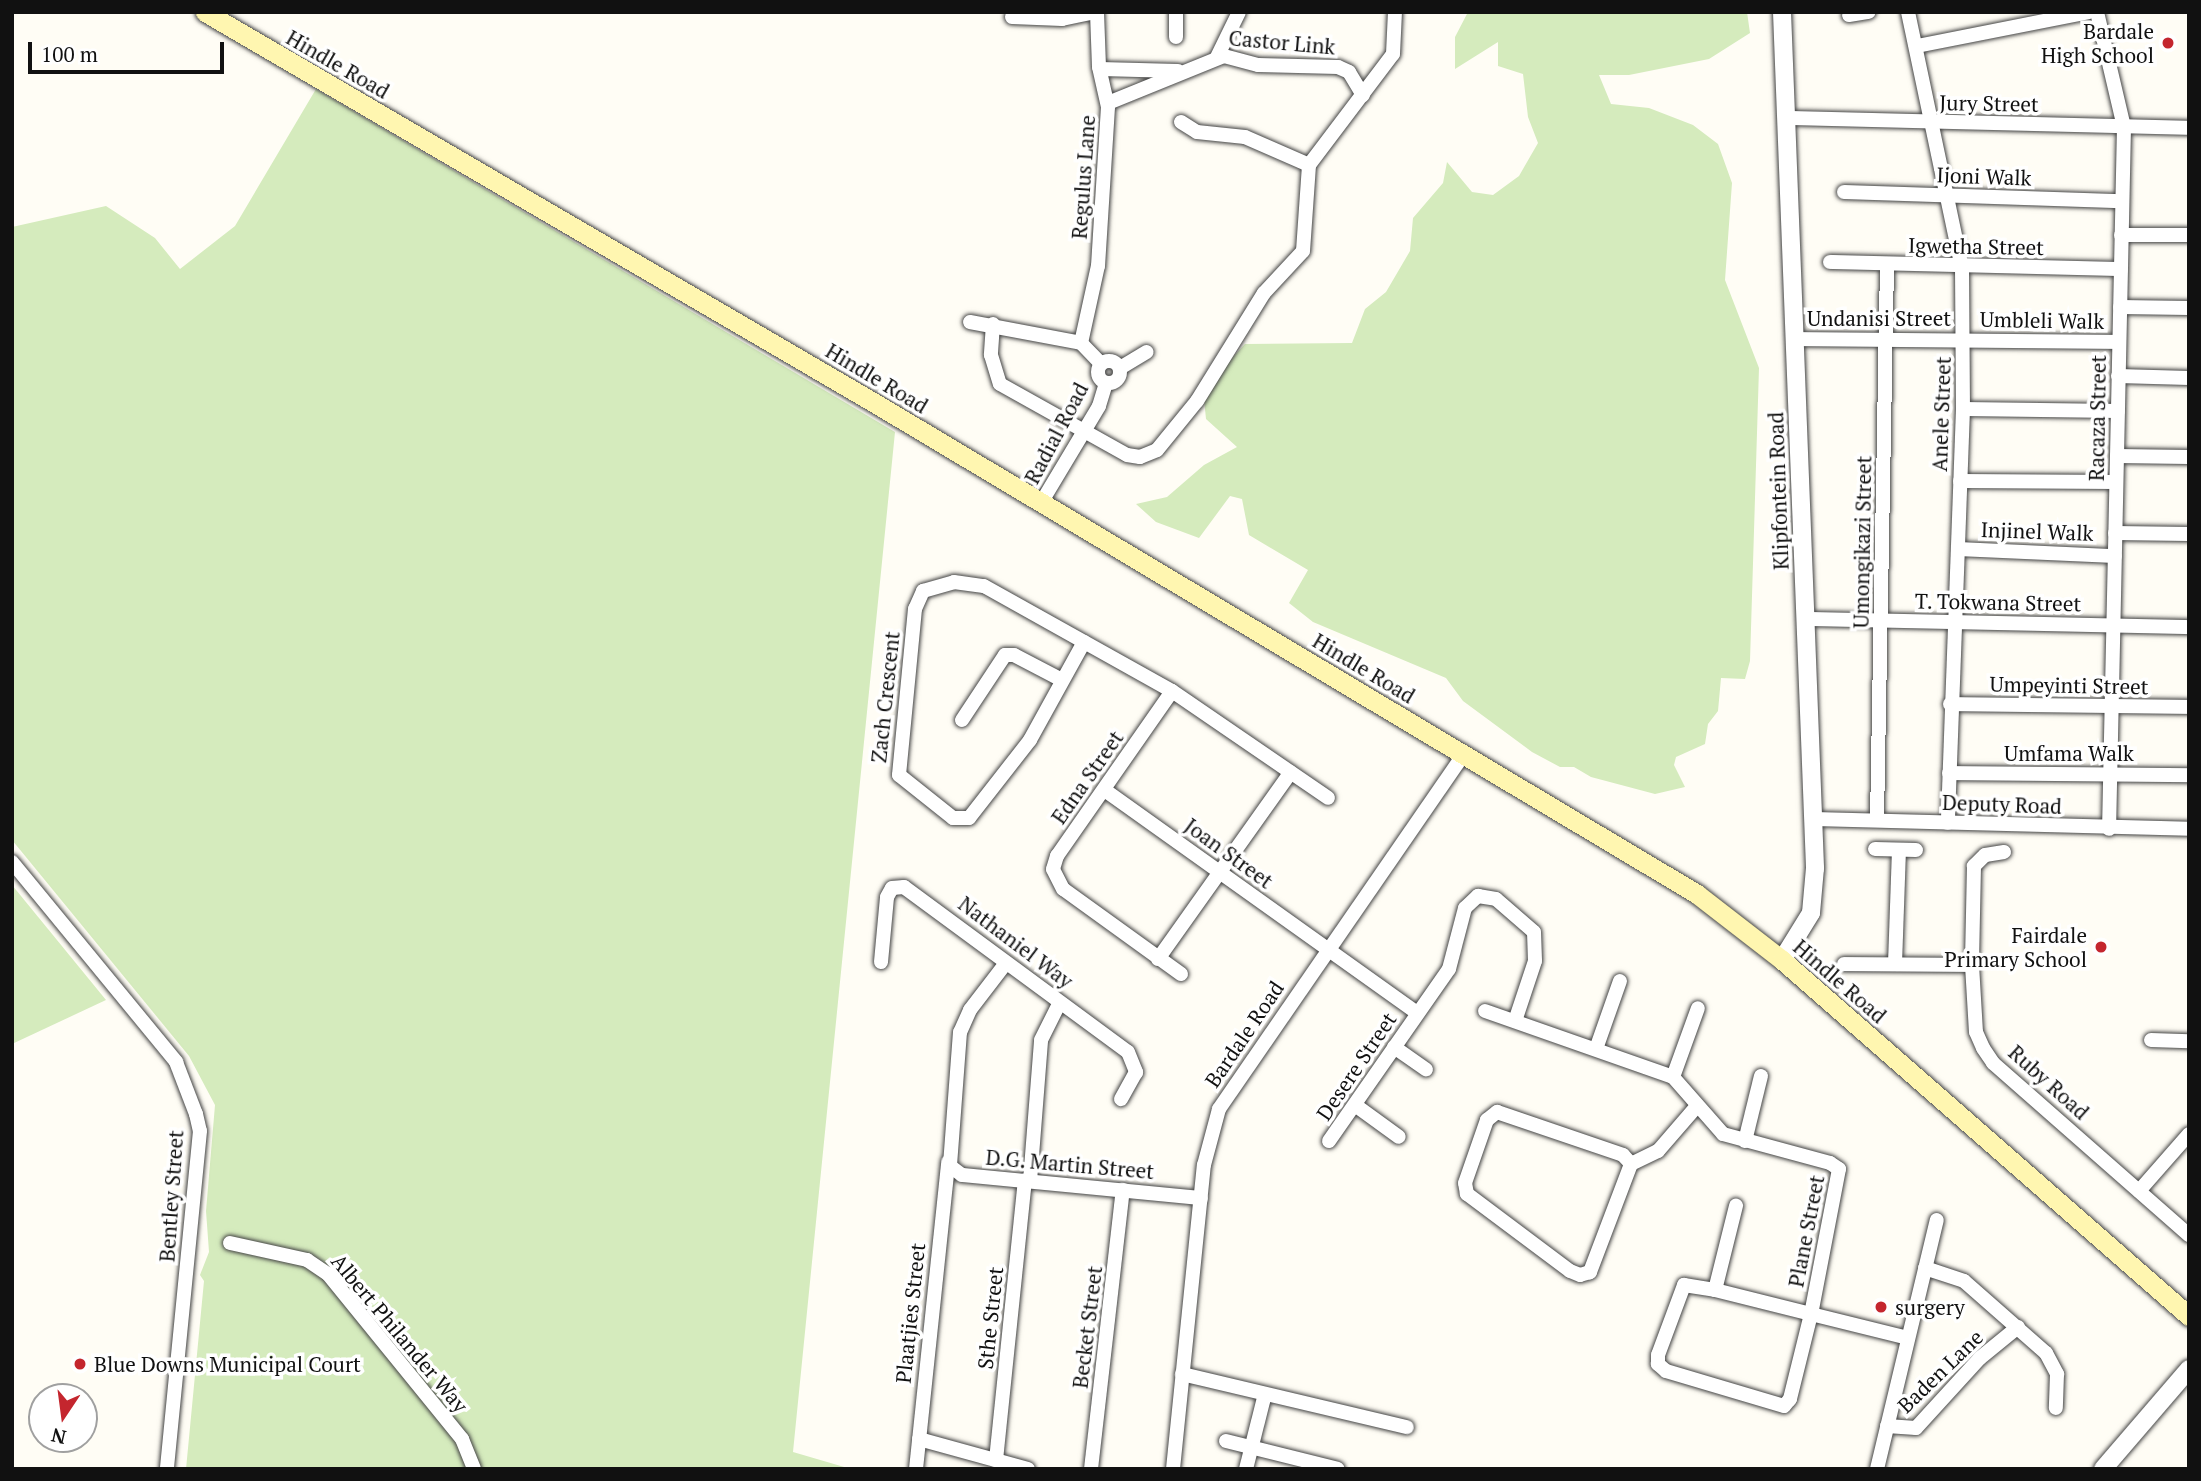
<!DOCTYPE html>
<html>
<head>
<meta charset="utf-8">
<style>
  body { margin:0 }
  #map { position:relative; width:2201px; height:1481px; overflow:hidden; background:#fffdf5; font-family:"PT Serif",serif }
  div>[style] { position:absolute }
  [style*='--x'] { left:calc(var(--x)*1px); top:calc(var(--y)*1px); width:calc(var(--w)*1px); rotate:calc(var(--a)*1deg) }
  .green>* { inset:0; background:#d5ebbd }
  .roads { filter:drop-shadow(0 0 2px #444) drop-shadow(0 0 2px #444) }
  .minor>* { height:14px; margin:-7px; padding:0 7px; transform-origin:7px; border-radius:7px; background:#fff }
  .minor>.ring { margin:-7px; padding:0; box-sizing:content-box; background:none; border:14px solid #fff; border-radius:50% }
  .tertiary>* { height:18px; margin:-9px; padding:0 9px; transform-origin:9px; border-radius:9px; background:#fff }
  .secondary>* { height:19px; margin:-9.5px; padding:0 9.5px; transform-origin:9.5px; border-radius:9.5px; background:#fff6b0 }
  .dots>* { width:19px; height:19px; translate:-50% -50%; box-sizing:border-box; border:4px solid #fff; border-radius:50% }
  span { translate:-50% -50%; white-space:nowrap; text-align:center; line-height:1.15; -webkit-text-stroke:7px #fff; paint-order:stroke }
  .poi-label { font-size:21px; color:#111 }
  .right { translate:-100% -50%; text-align:right }
  .left { translate:0 -50%; text-align:left }
  .street-label { font-size:21px; color:#111 }
  .frame { position:absolute; inset:0; border:14px solid #111; pointer-events:none }
  .north { position:absolute; left:28px; top:1383px; width:70px; height:70px; box-sizing:border-box; background:#fff; border:2px solid #a0a0a0; border-radius:50%; rotate:193deg; font-size:19px; font-weight:700; line-height:28px; text-align:center; color:#111 }
  .north::after { content:''; display:block; margin:auto; width:24px; height:32px; background:#c4262e; clip-path:polygon(50% 0,100% 100%,50% 72%,0 100%) }
  .scale { position:absolute; left:28px; top:42px; width:196px; height:32px; box-sizing:border-box; border:4px solid #111; border-top:0; padding-left:9px; font-size:21px; line-height:24px; white-space:nowrap; color:#111; -webkit-text-stroke:5px #fff; paint-order:stroke }
</style>
</head>
<body>
<div id="map">
  <div class="green">
    <i style="clip-path:polygon(1468px 12px,1747px 12px,1750px 33px,1709px 59px,1629px 75px,1599px 75px,1611px 104px,1649px 108px,1693px 125px,1718px 144px,1732px 183px,1725px 280px,1759px 368px,1750px 661px,1745px 679px,1721px 678px,1718px 711px,1708px 724px,1705px 744px,1676px 757px,1674px 765px,1685px 787px,1655px 794px,1591px 777px,1574px 767px,1560px 767px,1532px 752px,1463px 701px,1446px 678px,1313px 622px,1289px 603px,1308px 570px,1249px 535px,1242px 499px,1230px 496px,1199px 538px,1156px 522px,1136px 504px,1167px 497px,1204px 465px,1237px 447px,1206px 419px,1203px 389px,1245px 344px,1352px 343px,1365px 309px,1386px 292px,1410px 251px,1413px 218px,1443px 183px,1447px 162px,1472px 192px,1493px 195px,1519px 176px,1538px 143px,1528px 117px,1523px 74px,1498px 66px,1498px 42px,1455px 69px,1455px 37px)"></i>
    <i style="clip-path:polygon(316px 89px,895px 432px,793px 1452px,851px 1469px,186px 1469px,204px 1281px,200px 1275px,209px 1252px,206px 1211px,215px 1105px,189px 1056px,12px 840px,12px 227px,106px 206px,155px 238px,180px 269px,235px 226px)"></i>
    <i style="clip-path:polygon(12px 885px,106px 1000px,12px 1044px)"></i>
  </div>
  <div class="roads">
    <div class="minor">
      <i style="--x:1176;--y:12;--w:25;--a:90"></i>
      <i style="--x:1908;--y:12;--w:262;--a:78.1"></i>
      <i style="--x:1962;--y:268;--w:141;--a:89.6"></i>
      <i style="--x:1963;--y:409;--w:414;--a:92.1"></i>
      <i style="--x:2097;--y:12;--w:118;--a:76.8"></i>
      <i style="--x:2124;--y:127;--w:702;--a:91.22"></i>
      <i style="--x:1849;--y:15;--w:20;--a:-9"></i>
      <i style="--x:1012;--y:17;--w:50;--a:2.3"></i>
      <i style="--x:1062;--y:19;--w:33;--a:-12"></i>
      <i style="--x:1917;--y:46;--w:175;--a:-11.2"></i>
      <i style="--x:1217;--y:57;--w:50;--a:-63.9"></i>
      <i style="--x:1100;--y:69;--w:78;--a:1.5"></i>
      <i style="--x:1108;--y:103;--w:125;--a:-22.1"></i>
      <i style="--x:1224;--y:56;--w:35;--a:15"></i>
      <i style="--x:1258;--y:65;--w:80;--a:1.4"></i>
      <i style="--x:1338;--y:67;--w:12;--a:24"></i>
      <i style="--x:1349;--y:72;--w:27;--a:59"></i>
      <i style="--x:1788;--y:118;--w:401;--a:1.4"></i>
      <i style="--x:1181;--y:122;--w:19;--a:32"></i>
      <i style="--x:1197;--y:132;--w:48;--a:5.9"></i>
      <i style="--x:1245;--y:137;--w:70;--a:23.6"></i>
      <i style="--x:1844;--y:192;--w:278;--a:1.9"></i>
      <i style="--x:2121;--y:235;--w:68;--a:0"></i>
      <i style="--x:1830;--y:262;--w:291;--a:1.4"></i>
      <i style="--x:2120;--y:307;--w:69;--a:0.8"></i>
      <i style="--x:970;--y:322;--w:113;--a:10.7"></i>
      <i style="--x:1081;--y:343;--w:29;--a:46"></i>
      <i style="--x:993;--y:324;--w:31;--a:94"></i>
      <i style="--x:991;--y:355;--w:30;--a:73"></i>
      <i style="--x:1000;--y:384;--w:145;--a:29.2"></i>
      <i style="--x:1127;--y:455;--w:13;--a:9"></i>
      <i style="--x:1140;--y:457;--w:18;--a:-22"></i>
      <i style="--x:1157;--y:450;--w:63;--a:-50.8"></i>
      <i style="--x:1197;--y:401;--w:127;--a:-58.2"></i>
      <i style="--x:1264;--y:293;--w:57;--a:-47.1"></i>
      <i style="--x:1303;--y:251;--w:86;--a:-86"></i>
      <i style="--x:1309;--y:165;--w:139;--a:-52.9"></i>
      <i style="--x:1393;--y:54;--w:42;--a:-87.3"></i>
      <i style="--x:1795;--y:339;--w:324;--a:0.5"></i>
      <i style="--x:1081;--y:343;--w:79;--a:-77.6"></i>
      <i style="--x:1098;--y:266;--w:159;--a:-86.4"></i>
      <i style="--x:1108;--y:107;--w:41;--a:-102.7"></i>
      <i style="--x:1099;--y:67;--w:55;--a:-92.1"></i>
      <i class="ring" style="left:1098px;top:361px;width:8px;height:8px"></i>
      <i style="--x:1120;--y:368;--w:31;--a:-31"></i>
      <i style="--x:2118;--y:376;--w:71;--a:1.6"></i>
      <i style="--x:1963;--y:409;--w:155;--a:0.7"></i>
      <i style="--x:2117;--y:456;--w:72;--a:0.8"></i>
      <i style="--x:1960;--y:481;--w:156;--a:0.4"></i>
      <i style="--x:1041;--y:503;--w:113;--a:-59.1"></i>
      <i style="--x:1099;--y:406;--w:24;--a:-73"></i>
      <i style="--x:2115;--y:533;--w:74;--a:0.8"></i>
      <i style="--x:1958;--y:549;--w:157;--a:2.6"></i>
      <i style="--x:1806;--y:619;--w:383;--a:1.2"></i>
      <i style="--x:1084;--y:642;--w:112;--a:118.9"></i>
      <i style="--x:1030;--y:740;--w:99;--a:128"></i>
      <i style="--x:969;--y:818;--w:16;--a:180"></i>
      <i style="--x:953;--y:818;--w:69;--a:-141.5"></i>
      <i style="--x:899;--y:775;--w:167;--a:-84.5"></i>
      <i style="--x:915;--y:609;--w:20;--a:-66"></i>
      <i style="--x:923;--y:591;--w:32;--a:-16"></i>
      <i style="--x:954;--y:582;--w:30;--a:8"></i>
      <i style="--x:984;--y:586;--w:215;--a:29.2"></i>
      <i style="--x:1950;--y:704;--w:239;--a:0.7"></i>
      <i style="--x:962;--y:720;--w:78;--a:-56.5"></i>
      <i style="--x:1005;--y:655;--w:9;--a:0"></i>
      <i style="--x:1014;--y:655;--w:54;--a:27.5"></i>
      <i style="--x:1949;--y:773;--w:240;--a:0.5"></i>
      <i style="--x:1106;--y:791;--w:382;--a:35.5"></i>
      <i style="--x:1814;--y:819;--w:375;--a:1.5"></i>
      <i style="--x:1877;--y:820;--w:555;--a:-88.97"></i>
      <i style="--x:1875;--y:849;--w:41;--a:1.4"></i>
      <i style="--x:2004;--y:852;--w:19;--a:171"></i>
      <i style="--x:1985;--y:855;--w:16;--a:135"></i>
      <i style="--x:1974;--y:866;--w:99;--a:91.2"></i>
      <i style="--x:1972;--y:965;--w:67;--a:86.6"></i>
      <i style="--x:1976;--y:1032;--w:17;--a:66"></i>
      <i style="--x:1983;--y:1048;--w:18;--a:56"></i>
      <i style="--x:1993;--y:1063;--w:261;--a:41.3"></i>
      <i style="--x:12;--y:862;--w:259;--a:50.6"></i>
      <i style="--x:176;--y:1062;--w:56;--a:69"></i>
      <i style="--x:196;--y:1114;--w:17;--a:77"></i>
      <i style="--x:200;--y:1131;--w:340;--a:95.6"></i>
      <i style="--x:1158;--y:959;--w:229;--a:-54.6"></i>
      <i style="--x:881;--y:962;--w:65;--a:-84.7"></i>
      <i style="--x:887;--y:897;--w:10;--a:-61"></i>
      <i style="--x:892;--y:888;--w:12;--a:-5"></i>
      <i style="--x:904;--y:887;--w:278;--a:36.4"></i>
      <i style="--x:1128;--y:1052;--w:22;--a:68"></i>
      <i style="--x:1136;--y:1072;--w:31;--a:119"></i>
      <i style="--x:1006;--y:963;--w:59;--a:127.5"></i>
      <i style="--x:970;--y:1010;--w:24;--a:114"></i>
      <i style="--x:960;--y:1032;--w:134;--a:94.3"></i>
      <i style="--x:950;--y:1166;--w:15;--a:37"></i>
      <i style="--x:962;--y:1175;--w:240;--a:5.5"></i>
      <i style="--x:1844;--y:964;--w:128;--a:0.4"></i>
      <i style="--x:1895;--y:964;--w:113;--a:-88"></i>
      <i style="--x:1181;--y:974;--w:145;--a:-144.2"></i>
      <i style="--x:1063;--y:889;--w:22;--a:-117"></i>
      <i style="--x:1053;--y:869;--w:14;--a:-73"></i>
      <i style="--x:1057;--y:856;--w:201;--a:-55.1"></i>
      <i style="--x:1172;--y:691;--w:189;--a:34.4"></i>
      <i style="--x:1485;--y:1011;--w:199;--a:19.3"></i>
      <i style="--x:1673;--y:1077;--w:76;--a:48.7"></i>
      <i style="--x:1723;--y:1134;--w:111;--a:15.2"></i>
      <i style="--x:1830;--y:1163;--w:11;--a:34"></i>
      <i style="--x:1839;--y:1169;--w:148;--a:100.9"></i>
      <i style="--x:1811;--y:1314;--w:88;--a:103.9"></i>
      <i style="--x:1790;--y:1399;--w:9;--a:131"></i>
      <i style="--x:1784;--y:1406;--w:123;--a:-163.5"></i>
      <i style="--x:1666;--y:1371;--w:11;--a:-139"></i>
      <i style="--x:1658;--y:1364;--w:9;--a:-90"></i>
      <i style="--x:1658;--y:1355;--w:75;--a:-69.6"></i>
      <i style="--x:1684;--y:1285;--w:31;--a:9"></i>
      <i style="--x:1715;--y:1290;--w:99;--a:14"></i>
      <i style="--x:1811;--y:1314;--w:100;--a:13.9"></i>
      <i style="--x:2151;--y:1040;--w:38;--a:2"></i>
      <i style="--x:1394;--y:1047;--w:39;--a:35"></i>
      <i style="--x:1596;--y:1049;--w:72;--a:-70.6"></i>
      <i style="--x:1673;--y:1077;--w:73;--a:-70.1"></i>
      <i style="--x:1355;--y:1105;--w:54;--a:36"></i>
      <i style="--x:1497;--y:1112;--w:133;--a:18.8"></i>
      <i style="--x:1623;--y:1155;--w:12;--a:48"></i>
      <i style="--x:1631;--y:1164;--w:116;--a:110.8"></i>
      <i style="--x:1590;--y:1272;--w:10;--a:163"></i>
      <i style="--x:1580;--y:1275;--w:11;--a:-158"></i>
      <i style="--x:1570;--y:1271;--w:129;--a:-143.2"></i>
      <i style="--x:1467;--y:1194;--w:11;--a:-100"></i>
      <i style="--x:1465;--y:1183;--w:67;--a:-70.8"></i>
      <i style="--x:1487;--y:1120;--w:13;--a:-39"></i>
      <i style="--x:1329;--y:1141;--w:210;--a:-55.1"></i>
      <i style="--x:1449;--y:969;--w:63;--a:-75.3"></i>
      <i style="--x:1465;--y:908;--w:18;--a:-43"></i>
      <i style="--x:1478;--y:896;--w:18;--a:9"></i>
      <i style="--x:1496;--y:899;--w:50;--a:41"></i>
      <i style="--x:1534;--y:932;--w:29;--a:88"></i>
      <i style="--x:1535;--y:961;--w:63;--a:108.4"></i>
      <i style="--x:1745;--y:1141;--w:67;--a:-76.2"></i>
      <i style="--x:1631;--y:1164;--w:30;--a:-26"></i>
      <i style="--x:1658;--y:1151;--w:60;--a:-49.1"></i>
      <i style="--x:1030;--y:1181;--w:141;--a:-85.5"></i>
      <i style="--x:1041;--y:1040;--w:42;--a:-63.4"></i>
      <i style="--x:2139;--y:1191;--w:76;--a:-48.7"></i>
      <i style="--x:230;--y:1243;--w:79;--a:12.4"></i>
      <i style="--x:307;--y:1260;--w:25;--a:34"></i>
      <i style="--x:328;--y:1274;--w:213;--a:50.9"></i>
      <i style="--x:462;--y:1439;--w:32;--a:68"></i>
      <i style="--x:1925;--y:1268;--w:41;--a:18.4"></i>
      <i style="--x:1964;--y:1281;--w:109;--a:41.3"></i>
      <i style="--x:2046;--y:1353;--w:24;--a:62"></i>
      <i style="--x:2057;--y:1374;--w:34;--a:92"></i>
      <i style="--x:1715;--y:1290;--w:87;--a:-76"></i>
      <i style="--x:1182;--y:1374;--w:231;--a:13.3"></i>
      <i style="--x:1887;--y:1426;--w:29;--a:4"></i>
      <i style="--x:1916;--y:1428;--w:95;--a:-47.6"></i>
      <i style="--x:1980;--y:1358;--w:49;--a:-39.2"></i>
      <i style="--x:919;--y:1439;--w:113;--a:15.4"></i>
      <i style="--x:1226;--y:1441;--w:115;--a:14"></i>
      <i style="--x:996;--y:1460;--w:281;--a:-84.1"></i>
      <i style="--x:916;--y:1469;--w:309;--a:-84"></i>
      <i style="--x:1091;--y:1469;--w:281;--a:-83.5"></i>
      <i style="--x:1173;--y:1469;--w:306;--a:-84.2"></i>
      <i style="--x:1204;--y:1165;--w:58;--a:-75"></i>
      <i style="--x:1219;--y:1109;--w:431;--a:-55.4"></i>
      <i style="--x:1246;--y:1469;--w:77;--a:-75.8"></i>
      <i style="--x:1877;--y:1469;--w:256;--a:-76.5"></i>
    </div>
    <div class="tertiary">
      <i style="--x:1782;--y:12;--w:857;--a:87.79"></i>
      <i style="--x:1815;--y:868;--w:45;--a:95.1"></i>
      <i style="--x:1811;--y:913;--w:55;--a:121.7"></i>
      <i style="--x:2103;--y:1469;--w:132;--a:-49.3"></i>
    </div>
    <div class="secondary">
      <i style="--x:205;--y:12;--w:774;--a:30.28"></i>
      <i style="--x:873;--y:402;--w:960;--a:30.84"></i>
      <i style="--x:1697;--y:894;--w:108;--a:37.8"></i>
      <i style="--x:1782;--y:960;--w:541;--a:41.18"></i>
    </div>
  </div>
  <div class="dots">
    <i style="left:2168px;top:43px;background:#c4262e"></i>
    <i style="left:2101px;top:947px;background:#c4262e"></i>
    <i style="left:1881px;top:1307px;background:#c4262e"></i>
    <i style="left:80px;top:1364px;background:#c4262e"></i>
  </div>
  <div class="poi-label">
    <span class="right" style="left:2154px;top:43px">Bardale<br>High School</span>
    <span class="right" style="left:2087px;top:947px">Fairdale<br>Primary School</span>
    <span class="left" style="left:1895px;top:1307px">surgery</span>
    <span class="left" style="left:94px;top:1364px">Blue Downs Municipal Court</span>
  </div>
  <div class="street-label">
    <span style="left:1282px;top:42px;rotate:5deg">Castor Link</span>
    <span style="left:338px;top:64px;rotate:30deg">Hindle Road</span>
    <span style="left:1989px;top:103px;rotate:1deg">Jury Street</span>
    <span style="left:1984px;top:176px;rotate:2deg">Ijoni Walk</span>
    <span style="left:1083px;top:177px;rotate:-86deg">Regulus Lane</span>
    <span style="left:1976px;top:246px;rotate:1deg">Igwetha Street</span>
    <span style="left:1879px;top:318px">Undanisi Street</span>
    <span style="left:2042px;top:320px;rotate:1deg">Umbleli Walk</span>
    <span style="left:877px;top:378px;rotate:31deg">Hindle Road</span>
    <span style="left:1941px;top:414px;rotate:-88deg">Anele Street</span>
    <span style="left:2097px;top:418px;rotate:-89deg">Racaza Street</span>
    <span style="left:1056px;top:433px;rotate:-62deg">Radial Road</span>
    <span style="left:1778px;top:491px;rotate:-92deg">Klipfontein Road</span>
    <span style="left:2037px;top:531px;rotate:2deg">Injinel Walk</span>
    <span style="left:1862px;top:542px;rotate:-89deg">Umongikazi Street</span>
    <span style="left:1998px;top:602px;rotate:1deg">T. Tokwana Street</span>
    <span style="left:1364px;top:668px;rotate:31deg">Hindle Road</span>
    <span style="left:2069px;top:685px;rotate:1deg">Umpeyinti Street</span>
    <span style="left:885px;top:697px;rotate:-84deg">Zach Crescent</span>
    <span style="left:2069px;top:753px">Umfama Walk</span>
    <span style="left:1087px;top:777px;rotate:-55deg">Edna Street</span>
    <span style="left:2002px;top:804px;rotate:2deg">Deputy Road</span>
    <span style="left:1229px;top:853px;rotate:36deg">Joan Street</span>
    <span style="left:1016px;top:942px;rotate:37deg">Nathaniel Way</span>
    <span style="left:1840px;top:981px;rotate:41deg">Hindle Road</span>
    <span style="left:1244px;top:1034px;rotate:-56deg">Bardale Road</span>
    <span style="left:1356px;top:1066px;rotate:-56deg">Desere Street</span>
    <span style="left:2049px;top:1082px;rotate:42deg">Ruby Road</span>
    <span style="left:1070px;top:1164px;rotate:5deg">D.G. Martin Street</span>
    <span style="left:171px;top:1196px;rotate:-86deg">Bentley Street</span>
    <span style="left:1806px;top:1231px;rotate:-79deg">Plane Street</span>
    <span style="left:910px;top:1313px;rotate:-84deg">Plaatjies Street</span>
    <span style="left:990px;top:1318px;rotate:-84deg">Sthe Street</span>
    <span style="left:1087px;top:1327px;rotate:-83deg">Becket Street</span>
    <span style="left:400px;top:1333px;rotate:50deg">Albert Philander Way</span>
    <span style="left:1940px;top:1371px;rotate:-44deg">Baden Lane</span>
  </div>
  <div class="frame"></div>
  <div class="north">N</div>
  <div class="scale">100 m</div>
</div>
</body>
</html>
